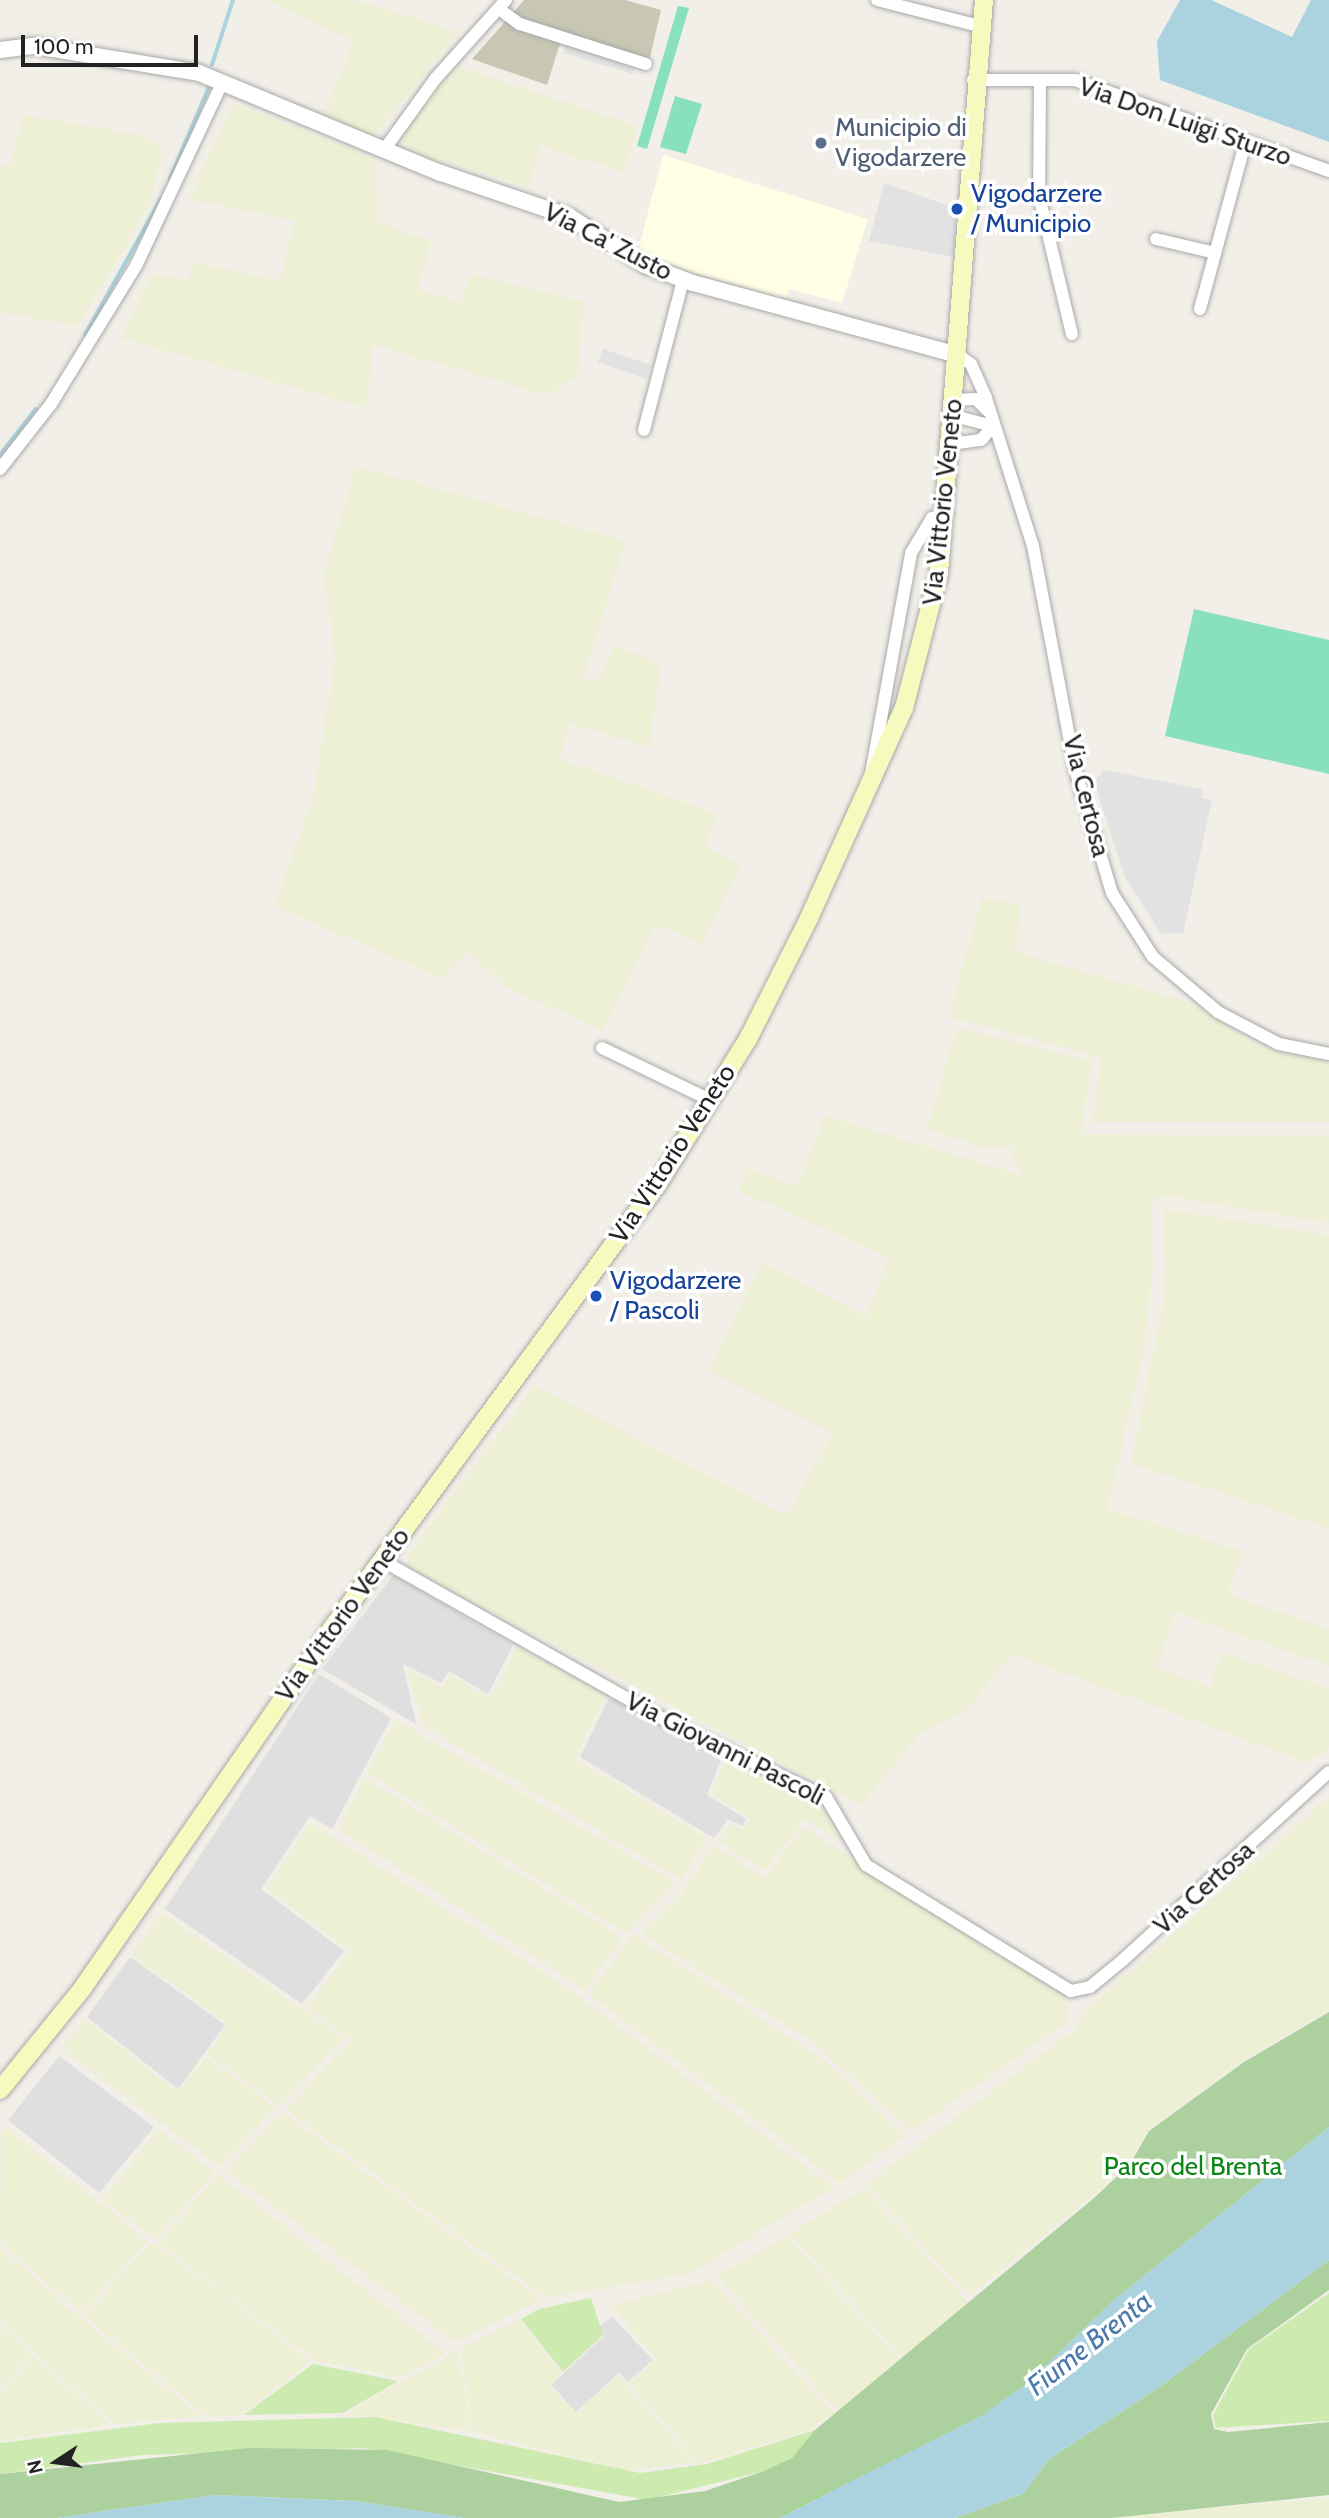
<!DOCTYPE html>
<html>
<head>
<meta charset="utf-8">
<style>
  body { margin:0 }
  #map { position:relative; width:1329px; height:2518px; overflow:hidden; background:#f2efe9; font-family:Cabin,sans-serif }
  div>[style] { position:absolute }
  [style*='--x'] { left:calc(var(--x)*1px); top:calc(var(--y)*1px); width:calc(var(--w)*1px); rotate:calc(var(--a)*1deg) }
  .residential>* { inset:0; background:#e0dfdf }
  .education>* { inset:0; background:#ffffe5 }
  .construction>* { inset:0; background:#c7c7b4 }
  .farmland>* { inset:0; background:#eef0d5 }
  .grass>* { inset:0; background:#cdebb0 }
  .forest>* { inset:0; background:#add19e }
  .pitch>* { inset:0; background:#88e0be }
  .parking>* { inset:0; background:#e2e2e2 }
  .water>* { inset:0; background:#aad3df }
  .stream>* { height:3.5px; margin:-1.75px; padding:0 1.75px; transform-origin:1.75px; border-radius:1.75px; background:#aad3df }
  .roads { filter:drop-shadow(0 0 2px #a9a9a9) drop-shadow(0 0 2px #a9a9a9) }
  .minor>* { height:12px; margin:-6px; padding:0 6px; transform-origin:6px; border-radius:6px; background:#fff }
  .tertiary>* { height:16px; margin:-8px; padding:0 8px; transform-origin:8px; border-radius:8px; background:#fff }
  .secondary>* { height:18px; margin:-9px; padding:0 9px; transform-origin:9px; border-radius:9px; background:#f7fabf }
  .dots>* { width:19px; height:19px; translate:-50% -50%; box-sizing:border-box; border:4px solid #fff; border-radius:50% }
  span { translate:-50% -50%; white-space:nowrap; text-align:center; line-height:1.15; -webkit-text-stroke:7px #fff; paint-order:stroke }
  .street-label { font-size:26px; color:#222 }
  .service-label { font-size:26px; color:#4e5e75 }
  .left { translate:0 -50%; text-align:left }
  .transit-label { font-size:26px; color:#164399 }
  .park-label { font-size:26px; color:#0c8416 }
  .water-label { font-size:28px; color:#4a7aab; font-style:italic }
  .north { position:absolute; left:21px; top:2427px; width:70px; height:70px; -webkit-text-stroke:5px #fff; paint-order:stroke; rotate:257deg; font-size:19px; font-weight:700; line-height:28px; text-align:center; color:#222 }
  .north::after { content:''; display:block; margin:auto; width:24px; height:32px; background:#222; clip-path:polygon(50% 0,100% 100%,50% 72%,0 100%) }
  .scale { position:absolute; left:21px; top:35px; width:177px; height:32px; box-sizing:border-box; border:4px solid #222; border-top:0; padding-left:9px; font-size:21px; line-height:24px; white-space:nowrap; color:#222; -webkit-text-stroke:5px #fff; paint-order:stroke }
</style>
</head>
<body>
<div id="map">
  <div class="residential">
    <i style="clip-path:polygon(393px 1575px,513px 1645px,488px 1694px,449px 1671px,441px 1683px,403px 1664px,416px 1724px,322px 1669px)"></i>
    <i style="clip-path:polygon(319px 1674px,391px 1718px,332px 1829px,310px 1816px,261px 1889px,344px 1951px,302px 2004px,165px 1909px)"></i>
    <i style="clip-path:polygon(609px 1698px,723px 1754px,707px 1795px,746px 1819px,742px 1826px,728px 1819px,714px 1838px,580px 1757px)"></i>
    <i style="clip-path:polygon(130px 1957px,225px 2025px,178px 2089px,87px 2017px)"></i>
    <i style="clip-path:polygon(59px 2056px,154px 2127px,99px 2193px,8px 2120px)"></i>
    <i style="clip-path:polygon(612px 2317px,653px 2360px,628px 2382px,619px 2373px,576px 2412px,551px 2385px,604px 2336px,598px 2327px)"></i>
  </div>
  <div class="education">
    <i style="clip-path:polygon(663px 155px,868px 219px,842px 303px,789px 289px,785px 299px,646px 259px,638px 251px)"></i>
  </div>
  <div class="construction">
    <i style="clip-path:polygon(524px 0,625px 0,661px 10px,649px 62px,562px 37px,547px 85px,472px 59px)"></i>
  </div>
  <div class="farmland">
    <i style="clip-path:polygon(265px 0,357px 0,458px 32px,373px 137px,324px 114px,354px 41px)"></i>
    <i style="clip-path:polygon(456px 66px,638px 126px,623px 172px,541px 146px,528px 187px,414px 152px,403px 144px,403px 131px)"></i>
    <i style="clip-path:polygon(234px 103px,376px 159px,377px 221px,431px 242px,418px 290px,462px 303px,470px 274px,584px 301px,577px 378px,547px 395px,373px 345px,366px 408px,121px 338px,151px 273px,188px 280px,193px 262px,280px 281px,294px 221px,189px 199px)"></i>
    <i style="clip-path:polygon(23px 115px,145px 136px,163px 150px,149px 206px,78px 326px,0 312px,0 165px,9px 167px)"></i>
    <i style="clip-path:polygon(356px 466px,626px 541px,583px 678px,596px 682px,614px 646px,649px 658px,660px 669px,649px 747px,571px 724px,560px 759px,718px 814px,705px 846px,741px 863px,702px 944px,656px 925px,602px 1032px,504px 985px,467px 952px,441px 978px,274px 906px,313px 799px,335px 659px,324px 573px)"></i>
    <i style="clip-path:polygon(982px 897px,1020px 905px,1016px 952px,1191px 1003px,1259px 1045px,1329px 1061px,1329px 1122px,1093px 1122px,1101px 1057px,949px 1017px)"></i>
    <i style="clip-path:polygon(957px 1028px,1092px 1061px,1081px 1134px,1329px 1137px,1329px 1223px,1168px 1196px,1150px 1203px,1153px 1265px,1144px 1349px,1107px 1509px,1243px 1551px,1228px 1594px,1329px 1629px,1329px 1666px,1175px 1612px,1157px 1668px,1210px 1687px,1221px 1652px,1329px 1689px,1329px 1747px,1308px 1763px,1012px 1654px,965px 1712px,922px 1732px,861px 1805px,408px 1568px,408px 1554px,535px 1385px,786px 1516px,833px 1433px,708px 1371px,762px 1262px,866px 1317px,889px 1257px,738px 1191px,747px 1168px,797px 1187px,825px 1116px,1021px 1175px,1010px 1147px,985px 1148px,927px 1129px)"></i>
    <i style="clip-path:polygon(1163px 1209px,1329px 1235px,1329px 1528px,1131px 1464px,1166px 1287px)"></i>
    <i style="clip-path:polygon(517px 1647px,606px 1694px,575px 1759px,706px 1838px,681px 1880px,423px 1726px,407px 1669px,442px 1687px,449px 1675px,490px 1699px)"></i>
    <i style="clip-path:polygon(396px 1720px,675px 1882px,626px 1934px,367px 1773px)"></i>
    <i style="clip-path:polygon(728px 1755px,821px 1802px,837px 1818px,842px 1840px,804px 1820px,765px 1870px,718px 1842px,730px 1823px,743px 1830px,750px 1818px,711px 1794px)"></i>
    <i style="clip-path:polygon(364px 1777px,623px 1938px,585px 1990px,338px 1829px)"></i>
    <i style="clip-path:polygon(1329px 1798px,1329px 2010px,1244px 2060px,1149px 2129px,1129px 2163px,1102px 2188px,969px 2296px,865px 2184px,1073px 2031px,1083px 2013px)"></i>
    <i style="clip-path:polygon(310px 1822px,572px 1991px,834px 2187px,690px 2274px,546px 2298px,286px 2110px,350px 2039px,306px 2008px,350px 1951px,266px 1888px)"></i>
    <i style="clip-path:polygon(804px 1827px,1065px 1996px,1067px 2022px,912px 2131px,809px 2040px,640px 1933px,683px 1892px,714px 1846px,765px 1878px)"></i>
    <i style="clip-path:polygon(162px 1913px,344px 2038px,280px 2107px,207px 2054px,228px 2024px,132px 1955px)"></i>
    <i style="clip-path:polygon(633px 1934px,825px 2061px,905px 2136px,840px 2184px,589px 1994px)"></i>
    <i style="clip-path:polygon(86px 2020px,178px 2092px,206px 2057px,276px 2108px,220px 2167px,61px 2049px)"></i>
    <i style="clip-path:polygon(282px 2112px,542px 2300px,455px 2342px,226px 2170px)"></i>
    <i style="clip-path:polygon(2px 2125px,148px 2241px,82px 2313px,0 2243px)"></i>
    <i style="clip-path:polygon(159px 2129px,214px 2172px,156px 2240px,103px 2200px)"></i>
    <i style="clip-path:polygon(218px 2174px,361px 2287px,446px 2353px,401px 2377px,316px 2361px,159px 2243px)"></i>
    <i style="clip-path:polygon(864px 2188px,968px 2302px,903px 2359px,790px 2234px)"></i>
    <i style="clip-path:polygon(787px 2236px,900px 2360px,838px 2411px,716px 2276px)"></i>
    <i style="clip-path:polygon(151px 2242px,226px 2295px,310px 2362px,241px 2415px,208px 2417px,84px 2316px)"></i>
    <i style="clip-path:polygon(0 2248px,83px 2320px,202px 2417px,114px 2424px,0 2322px)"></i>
    <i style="clip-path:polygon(711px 2280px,834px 2413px,810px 2430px,699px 2464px,630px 2383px,656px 2359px,611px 2305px)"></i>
    <i style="clip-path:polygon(519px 2319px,561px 2373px,550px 2386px,576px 2413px,619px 2375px,695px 2463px,623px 2470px,474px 2432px,460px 2349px)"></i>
    <i style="clip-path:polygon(0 2326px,32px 2354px,0 2388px)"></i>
    <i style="clip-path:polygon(458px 2350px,472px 2431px,346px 2414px,361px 2404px)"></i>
    <i style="clip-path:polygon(34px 2356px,111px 2425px,0 2441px,0 2392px)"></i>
    <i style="clip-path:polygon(1329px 2498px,1329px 2518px,1114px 2518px,1125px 2515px)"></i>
  </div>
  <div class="grass">
    <i style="clip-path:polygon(1329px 2293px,1329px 2421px,1216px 2428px,1213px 2415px,1249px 2349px)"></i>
    <i style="clip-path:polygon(591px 2298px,603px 2335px,563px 2372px,521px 2319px,539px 2309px)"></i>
    <i style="clip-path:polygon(313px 2364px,398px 2381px,343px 2413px,244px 2415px)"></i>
    <i style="clip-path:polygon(375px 2417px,640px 2473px,707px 2464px,815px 2430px,792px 2459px,764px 2471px,647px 2500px,363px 2448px,143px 2455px,0 2474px,0 2443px,9px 2442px,159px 2423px)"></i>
  </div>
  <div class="forest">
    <i style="clip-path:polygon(1329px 2012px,1329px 2127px,1113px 2301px,1028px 2383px,982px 2416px,780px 2518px,464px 2518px,356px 2501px,216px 2495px,56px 2518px,0 2518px,0 2474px,249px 2448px,387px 2450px,619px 2502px,705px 2491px,764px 2471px,792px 2458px,815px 2430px,1094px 2198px,1130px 2164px,1149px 2131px,1244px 2062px)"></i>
    <i style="clip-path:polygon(1329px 2260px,1329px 2290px,1247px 2349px,1211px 2414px,1214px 2429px,1228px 2432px,1329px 2422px,1329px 2495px,1112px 2518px,955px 2518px,1024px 2493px,1048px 2460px,1165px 2383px)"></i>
  </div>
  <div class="pitch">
    <i style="clip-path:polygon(678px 6px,689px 8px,647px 149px,637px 146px)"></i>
    <i style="clip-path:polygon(675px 96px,702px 104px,686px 154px,660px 147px)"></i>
    <i style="clip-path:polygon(1194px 609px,1329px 640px,1329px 774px,1165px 736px)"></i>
  </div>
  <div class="parking">
    <i style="clip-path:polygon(566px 44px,635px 65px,633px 74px,563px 53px)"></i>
    <i style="clip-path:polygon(884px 183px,955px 208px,954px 257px,869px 241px)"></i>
    <i style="clip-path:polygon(603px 349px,651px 365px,646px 379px,598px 362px)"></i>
    <i style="clip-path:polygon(1104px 770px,1203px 789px,1202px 798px,1212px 800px,1183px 933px,1161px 934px,1125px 877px,1094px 782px)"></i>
  </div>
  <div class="water">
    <i style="clip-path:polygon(1180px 0,1211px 0,1292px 37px,1311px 0,1329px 0,1329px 142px,1160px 80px,1157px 41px)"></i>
    <i style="clip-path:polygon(1329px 2127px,1329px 2260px,1165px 2383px,1048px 2460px,1024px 2493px,955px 2518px,780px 2518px,981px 2416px,1028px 2383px,1113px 2301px)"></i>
    <i style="clip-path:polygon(216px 2495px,356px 2501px,464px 2518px,56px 2518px)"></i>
  </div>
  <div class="stream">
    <i style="--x:212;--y:65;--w:68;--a:-72.1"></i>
    <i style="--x:170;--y:179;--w:100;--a:-67"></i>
    <i style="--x:85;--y:335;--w:156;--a:-60.8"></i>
    <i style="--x:0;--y:455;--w:58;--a:-52"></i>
  </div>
  <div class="roads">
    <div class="minor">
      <i style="--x:877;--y:0;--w:105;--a:14.3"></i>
      <i style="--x:499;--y:9;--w:26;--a:36"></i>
      <i style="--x:520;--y:24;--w:132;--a:17.6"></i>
      <i style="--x:973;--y:80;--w:102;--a:0"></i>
      <i style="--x:1075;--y:80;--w:270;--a:19.7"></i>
      <i style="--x:1040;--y:85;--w:111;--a:90.5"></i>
      <i style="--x:1039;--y:196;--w:142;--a:76.6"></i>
      <i style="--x:384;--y:150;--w:89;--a:-54.2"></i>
      <i style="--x:436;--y:78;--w:105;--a:-48.1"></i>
      <i style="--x:1156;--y:239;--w:61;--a:13.3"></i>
      <i style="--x:1200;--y:309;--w:172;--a:-74.8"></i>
      <i style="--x:958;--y:355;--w:16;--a:35"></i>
      <i style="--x:971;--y:364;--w:37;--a:66"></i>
      <i style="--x:986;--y:398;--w:155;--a:72.4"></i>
      <i style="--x:1033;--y:546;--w:227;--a:79.3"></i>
      <i style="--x:1075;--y:769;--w:129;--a:73.4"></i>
      <i style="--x:1112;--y:893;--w:76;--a:57.4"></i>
      <i style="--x:1153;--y:957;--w:85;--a:40.2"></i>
      <i style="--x:1218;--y:1012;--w:69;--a:27.7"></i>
      <i style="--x:1279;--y:1044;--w:51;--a:11.3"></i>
      <i style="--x:955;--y:400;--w:21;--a:-3"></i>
      <i style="--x:976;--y:399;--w:18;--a:45"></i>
      <i style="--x:954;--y:416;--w:40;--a:14.4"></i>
      <i style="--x:644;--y:430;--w:155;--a:-75.4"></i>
      <i style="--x:951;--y:444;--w:30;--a:-8"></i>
      <i style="--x:981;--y:440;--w:18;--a:-49"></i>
      <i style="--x:0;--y:469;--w:83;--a:-51.9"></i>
      <i style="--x:51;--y:404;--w:164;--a:-58.4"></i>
      <i style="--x:137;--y:264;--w:202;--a:-64.8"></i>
      <i style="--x:871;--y:774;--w:225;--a:-79.7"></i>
      <i style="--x:911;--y:553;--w:41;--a:-59"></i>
      <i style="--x:932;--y:518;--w:16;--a:-15"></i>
      <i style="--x:602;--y:1048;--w:122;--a:25.7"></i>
      <i style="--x:383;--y:1561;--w:322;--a:29.4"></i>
      <i style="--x:663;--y:1719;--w:181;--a:25.6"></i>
      <i style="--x:826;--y:1797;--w:79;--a:59.5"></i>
      <i style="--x:866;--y:1865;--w:241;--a:31.6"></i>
      <i style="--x:1071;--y:1991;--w:19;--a:-12"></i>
      <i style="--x:1090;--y:1987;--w:44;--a:-39.5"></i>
      <i style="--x:1124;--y:1959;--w:277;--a:-42.4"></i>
    </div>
    <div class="tertiary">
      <i style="--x:0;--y:50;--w:35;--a:-7"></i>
      <i style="--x:35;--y:46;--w:166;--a:9.3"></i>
      <i style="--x:199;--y:73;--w:262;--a:22.5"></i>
      <i style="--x:441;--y:173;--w:136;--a:18.8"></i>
      <i style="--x:570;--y:217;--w:89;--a:32.6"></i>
      <i style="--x:645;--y:265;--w:51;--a:20.6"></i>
      <i style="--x:693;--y:283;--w:275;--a:15.2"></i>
    </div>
    <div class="secondary">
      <i style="--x:0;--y:2090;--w:130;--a:-50.9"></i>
      <i style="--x:82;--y:1989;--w:444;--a:-55.3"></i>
      <i style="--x:335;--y:1624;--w:544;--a:-53.74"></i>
      <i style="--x:657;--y:1185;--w:174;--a:-58.1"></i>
      <i style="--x:749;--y:1037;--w:133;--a:-63.2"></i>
      <i style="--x:809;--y:918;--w:230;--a:-65.7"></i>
      <i style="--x:904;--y:708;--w:139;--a:-75.5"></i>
      <i style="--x:939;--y:573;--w:575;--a:-85.51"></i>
    </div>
  </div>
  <div class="dots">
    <i style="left:821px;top:143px;background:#5c6f8a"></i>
    <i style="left:957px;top:209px;background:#1a4fb4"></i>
    <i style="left:596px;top:1296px;background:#1a4fb4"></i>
  </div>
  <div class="street-label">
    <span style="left:1185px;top:122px;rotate:19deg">Via Don Luigi Sturzo</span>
    <span style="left:608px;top:242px;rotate:27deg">Via Ca' Zusto</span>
    <span style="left:943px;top:502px;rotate:-84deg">Via Vittorio Veneto</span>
    <span style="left:1086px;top:796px;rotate:76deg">Via Certosa</span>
    <span style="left:673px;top:1154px;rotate:-57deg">Via Vittorio Veneto</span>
    <span style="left:343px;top:1615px;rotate:-54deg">Via Vittorio Veneto</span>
    <span style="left:725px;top:1749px;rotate:27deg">Via Giovanni Pascoli</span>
    <span style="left:1204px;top:1888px;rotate:-42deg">Via Certosa</span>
  </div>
  <div class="service-label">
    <span class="left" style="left:835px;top:143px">Municipio di<br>Vigodarzere</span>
  </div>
  <div class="transit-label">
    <span class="left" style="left:971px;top:209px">Vigodarzere<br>/ Municipio</span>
    <span class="left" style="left:610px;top:1296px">Vigodarzere<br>/ Pascoli</span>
  </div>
  <div class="park-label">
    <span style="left:1193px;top:2167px">Parco del Brenta</span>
  </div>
  <div class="water-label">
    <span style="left:1089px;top:2343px;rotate:-38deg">Fiume Brenta</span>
  </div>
  <div class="north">N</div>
  <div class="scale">100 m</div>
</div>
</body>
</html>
